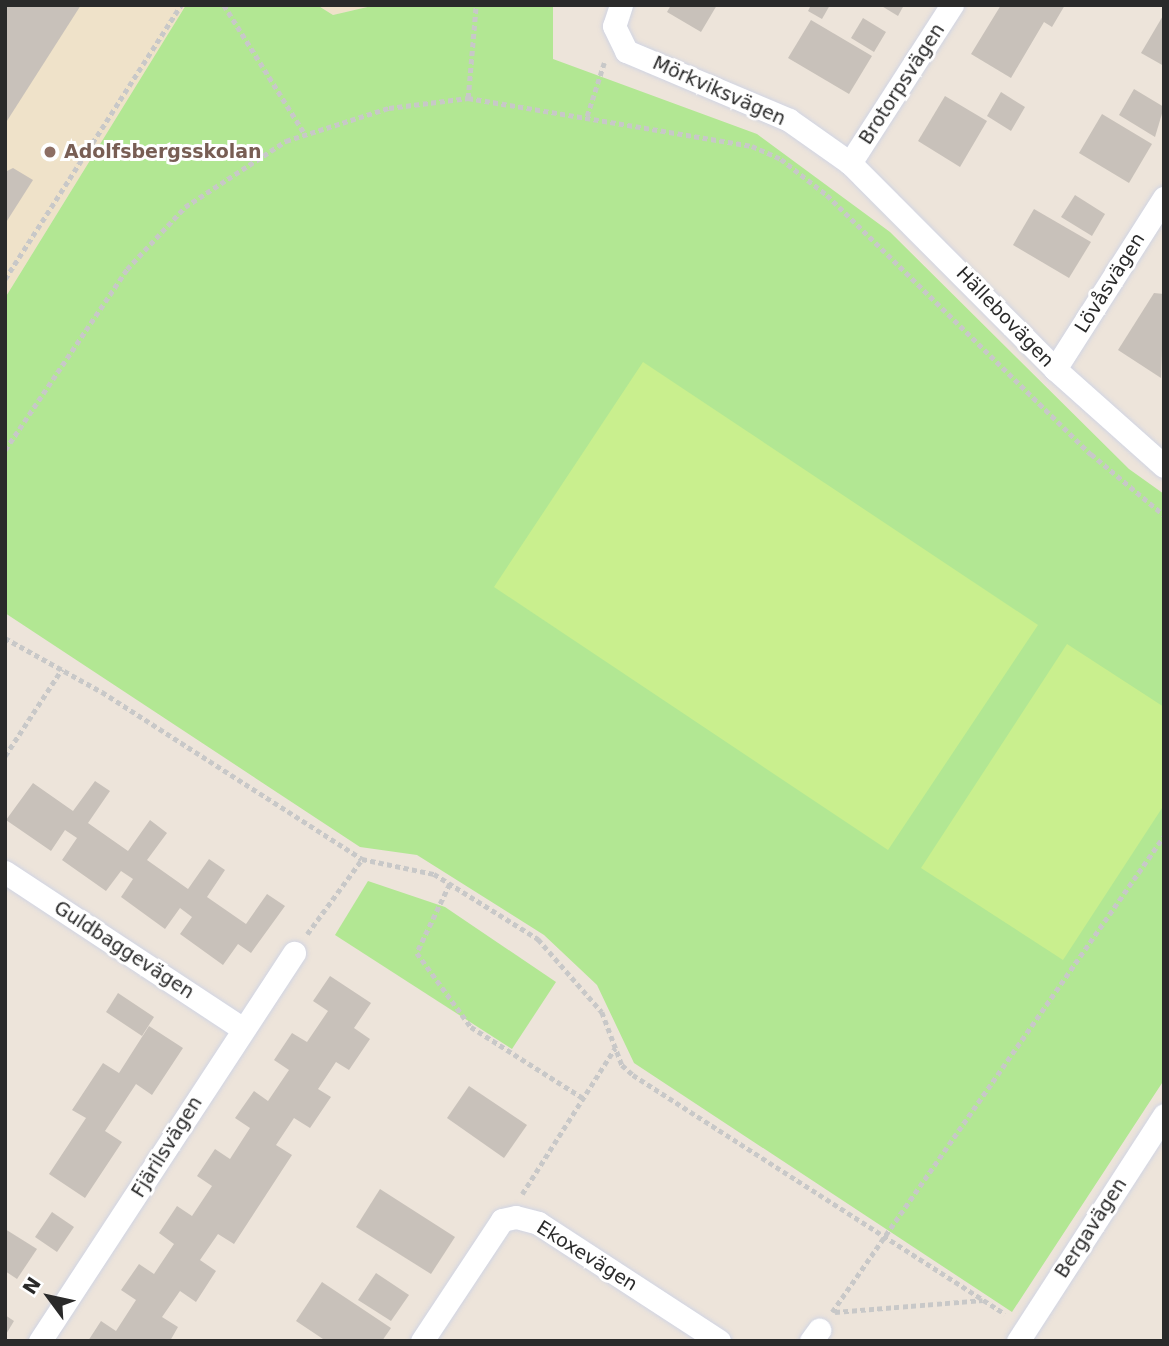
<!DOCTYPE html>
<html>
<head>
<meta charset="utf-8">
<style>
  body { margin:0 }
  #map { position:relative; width:1169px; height:1346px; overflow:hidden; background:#ede4da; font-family:"DejaVu Sans",sans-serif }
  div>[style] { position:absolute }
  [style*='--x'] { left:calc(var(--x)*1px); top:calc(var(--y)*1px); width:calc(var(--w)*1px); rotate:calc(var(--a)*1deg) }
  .education>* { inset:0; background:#efe2c9 }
  .green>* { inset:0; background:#b2e793 }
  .pitch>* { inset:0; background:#c9ef8e }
  .building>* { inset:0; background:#c8c1ba }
  .path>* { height:4.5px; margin-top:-2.25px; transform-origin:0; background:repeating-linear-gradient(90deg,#c8c8c8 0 5px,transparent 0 8.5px) }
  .roads { filter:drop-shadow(0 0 2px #d0d4e3) drop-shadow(0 0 2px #d0d4e3) }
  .street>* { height:23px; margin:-11.5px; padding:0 11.5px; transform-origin:11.5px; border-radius:11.5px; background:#fff }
  .dots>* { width:19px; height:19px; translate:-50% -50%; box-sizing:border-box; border:4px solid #fff; border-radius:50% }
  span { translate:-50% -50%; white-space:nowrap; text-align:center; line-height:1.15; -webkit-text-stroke:6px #fff; paint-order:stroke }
  .street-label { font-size:19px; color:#2a2a2a }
  .education-label { font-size:19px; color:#785e54; font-weight:700 }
  .left { translate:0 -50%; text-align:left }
  .frame { position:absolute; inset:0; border:7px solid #2a2a2a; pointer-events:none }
  .north { position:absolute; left:14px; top:1262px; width:70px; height:70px; -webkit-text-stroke:5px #fff; paint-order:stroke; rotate:303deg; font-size:19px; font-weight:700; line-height:28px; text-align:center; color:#2a2a2a }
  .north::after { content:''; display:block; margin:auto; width:24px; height:32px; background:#2a2a2a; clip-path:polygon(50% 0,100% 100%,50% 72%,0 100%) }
</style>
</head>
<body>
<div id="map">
  <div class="education">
    <i style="clip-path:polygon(5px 5px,186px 5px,5px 298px)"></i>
    <i style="clip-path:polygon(317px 5px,376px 5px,333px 15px)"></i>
  </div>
  <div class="green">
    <i style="clip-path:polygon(186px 5px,317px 5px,333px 15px,376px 5px,553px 5px,553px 59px,757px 134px,890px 232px,1129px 469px,1164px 494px,1164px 1080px,1012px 1312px,634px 1063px,597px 985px,544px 935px,417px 855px,360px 847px,5px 613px,5px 298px)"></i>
    <i style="clip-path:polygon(368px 881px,445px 907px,556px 982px,512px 1049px,335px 935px)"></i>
  </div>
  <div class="pitch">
    <i style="clip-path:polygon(643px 362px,1038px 625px,888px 850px,494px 587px)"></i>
    <i style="clip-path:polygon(1067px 644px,1164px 707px,1164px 805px,1063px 960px,921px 868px)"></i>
  </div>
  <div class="building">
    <i style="clip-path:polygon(5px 5px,81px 5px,5px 124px)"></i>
    <i style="clip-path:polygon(671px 5px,717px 5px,701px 32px,667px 12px)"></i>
    <i style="clip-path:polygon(811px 5px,830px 5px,822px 19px,808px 11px)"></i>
    <i style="clip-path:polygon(880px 5px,904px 5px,898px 16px)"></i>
    <i style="clip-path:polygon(1001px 5px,1065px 5px,1052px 27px,1044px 22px,1011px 78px,971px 54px)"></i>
    <i style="clip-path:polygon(1164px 14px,1164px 66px,1141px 53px)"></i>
    <i style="clip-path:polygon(863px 18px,886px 32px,874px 52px,851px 38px)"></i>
    <i style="clip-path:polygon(811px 20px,872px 56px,849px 94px,788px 58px)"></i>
    <i style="clip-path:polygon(1134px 89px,1164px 107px,1155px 137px,1119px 115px)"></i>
    <i style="clip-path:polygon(1001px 92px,1025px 107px,1011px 131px,987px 116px)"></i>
    <i style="clip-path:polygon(945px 96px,987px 121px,960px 167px,918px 141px)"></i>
    <i style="clip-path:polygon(1102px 114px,1152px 144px,1129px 183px,1079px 153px)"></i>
    <i style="clip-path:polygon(13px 168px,33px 180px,5px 224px,5px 172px)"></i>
    <i style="clip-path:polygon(1075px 195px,1105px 214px,1092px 236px,1061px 217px)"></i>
    <i style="clip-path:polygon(1034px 209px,1091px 242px,1069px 278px,1013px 245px)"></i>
    <i style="clip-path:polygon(1154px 293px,1164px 294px,1161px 378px,1118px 350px)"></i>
    <i style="clip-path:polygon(95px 781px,110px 791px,88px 823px,128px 851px,150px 820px,167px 833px,147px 860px,188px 889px,209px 859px,225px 870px,207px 897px,246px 924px,267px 894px,285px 906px,251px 953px,238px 944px,223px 965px,180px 934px,192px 917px,180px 908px,165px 929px,121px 897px,133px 879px,121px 871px,106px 891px,62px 860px,77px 838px,65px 830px,51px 851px,6px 820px,33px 783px,73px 811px)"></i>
    <i style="clip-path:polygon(330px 976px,371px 1003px,354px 1028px,370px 1039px,349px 1070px,336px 1062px,318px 1089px,331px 1097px,310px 1128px,294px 1118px,276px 1145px,292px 1155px,234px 1244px,218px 1234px,200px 1260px,216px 1271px,196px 1302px,180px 1291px,162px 1317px,178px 1327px,170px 1341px,88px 1341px,101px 1321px,116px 1331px,136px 1300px,121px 1290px,139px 1264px,154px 1274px,174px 1244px,159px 1233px,177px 1206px,192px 1216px,212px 1186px,197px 1176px,215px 1149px,230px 1159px,250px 1128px,235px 1118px,254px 1091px,268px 1101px,289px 1070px,274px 1060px,292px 1033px,307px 1042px,328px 1011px,313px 1001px)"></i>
    <i style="clip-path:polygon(118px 993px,154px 1017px,142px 1036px,106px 1012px)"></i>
    <i style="clip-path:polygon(149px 1026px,183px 1048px,152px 1095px,136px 1084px,105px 1131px,122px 1142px,85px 1198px,49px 1174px,86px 1118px,72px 1110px,103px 1063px,119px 1073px)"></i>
    <i style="clip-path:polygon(469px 1086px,527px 1125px,504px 1158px,447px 1118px)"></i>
    <i style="clip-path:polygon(380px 1189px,455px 1237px,431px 1274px,356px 1227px)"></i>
    <i style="clip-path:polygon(52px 1212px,74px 1227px,57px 1252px,35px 1237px)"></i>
    <i style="clip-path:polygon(5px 1229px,37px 1249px,17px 1279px,5px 1271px)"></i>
    <i style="clip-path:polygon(376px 1273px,409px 1295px,391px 1321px,358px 1300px)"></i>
    <i style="clip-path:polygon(322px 1282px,391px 1328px,382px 1341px,326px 1341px,296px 1321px)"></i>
    <i style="clip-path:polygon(5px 1315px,14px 1321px,5px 1336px)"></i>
  </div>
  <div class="path">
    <i style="--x:224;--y:5;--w:152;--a:57.9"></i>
    <i style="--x:468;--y:98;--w:93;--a:-85.1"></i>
    <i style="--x:587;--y:116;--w:56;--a:-72.2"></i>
    <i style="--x:5;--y:279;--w:326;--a:-57.3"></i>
    <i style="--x:5;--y:450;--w:218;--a:-56"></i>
    <i style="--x:127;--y:269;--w:85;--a:-46.9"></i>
    <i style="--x:185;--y:207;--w:121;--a:-33.2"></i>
    <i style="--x:286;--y:141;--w:108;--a:-17.8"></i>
    <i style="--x:389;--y:108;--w:80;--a:-7.2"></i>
    <i style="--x:468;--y:98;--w:288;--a:9.6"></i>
    <i style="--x:752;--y:146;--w:32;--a:24"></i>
    <i style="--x:781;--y:159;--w:58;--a:38"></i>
    <i style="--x:827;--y:195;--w:370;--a:44.5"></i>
    <i style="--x:1091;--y:454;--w:95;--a:39.9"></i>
    <i style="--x:5;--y:638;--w:111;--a:29.1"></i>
    <i style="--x:102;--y:692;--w:309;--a:32.7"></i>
    <i style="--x:362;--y:859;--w:74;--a:11.8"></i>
    <i style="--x:434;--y:874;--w:123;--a:32"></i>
    <i style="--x:538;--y:939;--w:97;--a:48.8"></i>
    <i style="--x:602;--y:1012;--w:57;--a:69.3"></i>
    <i style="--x:622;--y:1065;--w:15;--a:42"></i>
    <i style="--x:633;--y:1075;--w:442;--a:32.7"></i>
    <i style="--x:5;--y:756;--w:104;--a:-56.8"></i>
    <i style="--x:450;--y:884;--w:76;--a:115.6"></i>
    <i style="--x:417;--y:953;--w:92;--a:53.9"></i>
    <i style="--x:471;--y:1027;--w:133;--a:32.4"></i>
    <i style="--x:307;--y:934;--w:93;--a:-53.7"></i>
    <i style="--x:522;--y:1194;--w:173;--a:-57.5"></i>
    <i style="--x:832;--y:1312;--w:580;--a:-55.11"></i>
    <i style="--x:835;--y:1312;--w:148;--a:-4.6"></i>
  </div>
  <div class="roads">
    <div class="street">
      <i style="--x:621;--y:5;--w:22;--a:108"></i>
      <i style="--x:614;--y:26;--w:28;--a:64"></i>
      <i style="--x:626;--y:51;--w:177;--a:22.9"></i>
      <i style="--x:789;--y:120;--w:75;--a:35.2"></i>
      <i style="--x:850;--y:163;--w:291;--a:45.1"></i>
      <i style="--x:1055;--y:369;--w:146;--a:41.7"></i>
      <i style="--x:850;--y:163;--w:188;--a:-57.2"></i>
      <i style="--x:1055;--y:369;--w:203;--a:-57.5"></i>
      <i style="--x:5;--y:872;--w:284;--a:33.4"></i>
      <i style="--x:40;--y:1341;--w:464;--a:-56.8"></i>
      <i style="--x:422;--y:1341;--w:145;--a:-56.5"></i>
      <i style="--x:502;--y:1220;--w:14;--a:-12"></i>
      <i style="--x:516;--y:1217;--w:23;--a:15"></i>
      <i style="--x:538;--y:1223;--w:216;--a:33.1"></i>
      <i style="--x:811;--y:1341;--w:14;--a:-54"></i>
      <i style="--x:1018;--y:1341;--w:269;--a:-57.1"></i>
    </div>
  </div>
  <div class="dots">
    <i style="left:50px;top:152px;background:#8d6e63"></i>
  </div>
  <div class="street-label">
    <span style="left:902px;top:84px;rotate:-57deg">Brotorpsvägen</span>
    <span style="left:719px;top:91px;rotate:24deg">Mörkviksvägen</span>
    <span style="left:1110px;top:283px;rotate:-58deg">Lövåsvägen</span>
    <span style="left:1005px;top:317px;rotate:46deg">Hällebovägen</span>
    <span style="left:124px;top:950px;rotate:33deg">Guldbaggevägen</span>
    <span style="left:167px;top:1147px;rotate:-58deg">Fjärilsvägen</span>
    <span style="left:1091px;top:1228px;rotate:-57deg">Bergavägen</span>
    <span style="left:587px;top:1256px;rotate:32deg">Ekoxevägen</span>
  </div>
  <div class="education-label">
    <span class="left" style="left:64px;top:152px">Adolfsbergsskolan</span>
  </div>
  <div class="frame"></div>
  <div class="north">N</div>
</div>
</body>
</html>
